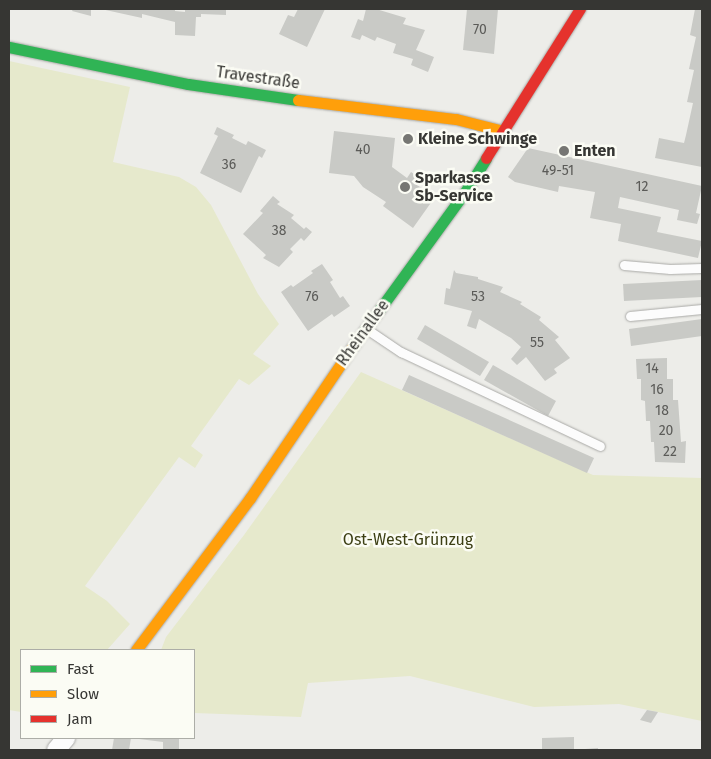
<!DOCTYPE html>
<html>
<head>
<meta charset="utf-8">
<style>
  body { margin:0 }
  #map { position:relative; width:711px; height:759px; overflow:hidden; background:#edede9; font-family:"Fira Sans",sans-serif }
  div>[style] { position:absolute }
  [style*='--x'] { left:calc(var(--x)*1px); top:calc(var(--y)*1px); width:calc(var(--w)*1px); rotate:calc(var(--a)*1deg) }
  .green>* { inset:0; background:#e6e9cc }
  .building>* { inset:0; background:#c9cac6 }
  .roads { filter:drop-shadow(0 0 1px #a9a9a6) drop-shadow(0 0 1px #a9a9a6) }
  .lane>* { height:9px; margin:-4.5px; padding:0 4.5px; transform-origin:4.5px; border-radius:4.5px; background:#fcfcfc }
  .street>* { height:18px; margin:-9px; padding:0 9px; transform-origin:9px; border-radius:9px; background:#fcfcfc }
  .fast>* { height:11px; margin:-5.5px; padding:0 5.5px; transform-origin:5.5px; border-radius:5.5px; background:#30b455 }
  .slow>* { height:11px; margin:-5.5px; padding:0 5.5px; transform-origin:5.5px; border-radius:5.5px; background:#ff9f0a }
  .jam>* { height:11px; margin:-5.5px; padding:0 5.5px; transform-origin:5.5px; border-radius:5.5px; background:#e5322d }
  .dots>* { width:14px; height:14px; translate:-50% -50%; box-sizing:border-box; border:2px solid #fbfcf4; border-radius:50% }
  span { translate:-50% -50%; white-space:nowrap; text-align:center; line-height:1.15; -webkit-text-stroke:5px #fbfcf4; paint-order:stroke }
  .number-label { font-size:14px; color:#5b5b58 }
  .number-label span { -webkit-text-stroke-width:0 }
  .street-label { font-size:16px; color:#363633 }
  .poi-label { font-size:16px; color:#363633; font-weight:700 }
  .left { translate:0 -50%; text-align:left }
  .park-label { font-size:16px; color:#3c3f14 }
  .frame { position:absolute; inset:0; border:10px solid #363633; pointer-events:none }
  .legend { position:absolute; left:20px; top:649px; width:175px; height:90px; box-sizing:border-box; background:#fbfcf4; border:1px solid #acada7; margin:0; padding:6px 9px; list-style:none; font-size:15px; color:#363633 }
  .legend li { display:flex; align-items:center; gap:10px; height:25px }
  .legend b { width:25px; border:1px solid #acada7 }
</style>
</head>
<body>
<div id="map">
  <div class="green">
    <i style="clip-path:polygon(9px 61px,130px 87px,113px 162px,179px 177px,196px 187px,211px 205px,258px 294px,279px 324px,253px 354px,271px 366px,249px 385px,239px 379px,191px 446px,203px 455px,195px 468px,179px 457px,85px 586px,107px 601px,130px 624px,107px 650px,21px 650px,21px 712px,9px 710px)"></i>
    <i style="clip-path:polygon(361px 372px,593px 475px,702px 478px,702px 721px,619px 704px,534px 707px,410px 676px,308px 683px,301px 717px,194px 713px,194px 650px,161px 650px,166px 637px,244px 535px)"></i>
  </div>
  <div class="building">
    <i style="clip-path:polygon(73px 9px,91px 9px,91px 16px,72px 11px)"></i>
    <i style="clip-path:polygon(101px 9px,175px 9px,175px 11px,185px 12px,185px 9px,226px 9px,226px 15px,201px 14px,201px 17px,196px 17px,195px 36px,175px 35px,175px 22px,142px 14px,142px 18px)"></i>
    <i style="clip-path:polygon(298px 9px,325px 9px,307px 47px,279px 34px,288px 15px,294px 17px)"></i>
    <i style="clip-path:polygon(366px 9px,376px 9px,406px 18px,403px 24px,425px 30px,416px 50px,434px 57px,428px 72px,411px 65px,413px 59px,393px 53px,396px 44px,377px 37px,375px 41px,362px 35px,360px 40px,351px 37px,358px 19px,363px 21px)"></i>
    <i style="clip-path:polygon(467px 9px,498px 9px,494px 54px,463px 50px)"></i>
    <i style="clip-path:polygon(695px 9px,702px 9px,702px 167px,655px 158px,659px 138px,684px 143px,686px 135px,693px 103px,687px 102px,694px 70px,689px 69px,696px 37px,690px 35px)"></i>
    <i style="clip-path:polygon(217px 127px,234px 135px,232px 138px,246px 145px,248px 141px,266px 150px,262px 158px,259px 156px,241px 193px,200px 173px,218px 136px,214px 134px)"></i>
    <i style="clip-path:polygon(334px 131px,395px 138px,392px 167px,407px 178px,411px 172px,414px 174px,418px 177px,414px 183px,435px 197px,413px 228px,383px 206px,386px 202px,363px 187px,354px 176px,329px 173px)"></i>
    <i style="clip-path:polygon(528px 148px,702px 186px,696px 213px,700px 214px,697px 224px,677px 220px,679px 210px,620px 197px,618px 208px,661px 217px,657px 232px,702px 241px,698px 258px,618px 241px,621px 224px,590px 218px,595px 192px,559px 186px,558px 192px,515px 182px,508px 177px)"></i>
    <i style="clip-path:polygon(273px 196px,280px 202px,277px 204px,294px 215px,291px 218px,304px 229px,306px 227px,312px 232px,304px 241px,301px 238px,290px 249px,293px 252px,279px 267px,263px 258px,266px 255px,243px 234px,263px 213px,260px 211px)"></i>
    <i style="clip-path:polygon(322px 264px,333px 280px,330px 282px,340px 298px,343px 296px,350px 306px,334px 317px,332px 314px,308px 331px,281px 292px,291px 285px,293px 287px,313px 273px,311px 271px)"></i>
    <i style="clip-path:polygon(454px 270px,456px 273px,478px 277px,478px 279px,503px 287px,500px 292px,522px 302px,520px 304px,541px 317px,539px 320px,559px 337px,555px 340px,570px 358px,554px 369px,557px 373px,545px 381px,526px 357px,517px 365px,511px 359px,521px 347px,511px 338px,479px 319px,476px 329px,467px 326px,472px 311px,444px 304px,446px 288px,450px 289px)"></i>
    <i style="clip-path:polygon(702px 280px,702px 297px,624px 301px,623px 284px)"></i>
    <i style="clip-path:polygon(702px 319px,702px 336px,631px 346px,629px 329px)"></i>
    <i style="clip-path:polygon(425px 325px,489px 362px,480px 376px,417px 339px)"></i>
    <i style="clip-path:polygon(667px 358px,667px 379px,673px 379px,673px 400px,678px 400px,681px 442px,686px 441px,685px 463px,655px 462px,654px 442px,651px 442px,650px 421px,646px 421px,645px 401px,641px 400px,641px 379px,637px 379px,636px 359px)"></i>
    <i style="clip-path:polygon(493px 365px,556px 401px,548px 416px,484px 380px)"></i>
    <i style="clip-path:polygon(409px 375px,594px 458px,587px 473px,402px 390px)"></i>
    <i style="clip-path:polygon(647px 710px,658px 712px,651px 723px,640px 720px)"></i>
    <i style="clip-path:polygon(574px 737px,574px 750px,542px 750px,542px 738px)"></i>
    <i style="clip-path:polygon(114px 738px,131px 738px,129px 750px,112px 750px)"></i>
    <i style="clip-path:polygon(131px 738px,179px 738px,179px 750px,163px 750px,163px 742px)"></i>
    <i style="clip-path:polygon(598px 748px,598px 750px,585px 750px,585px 749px)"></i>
  </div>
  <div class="roads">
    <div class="lane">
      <i style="--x:624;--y:265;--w:46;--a:5"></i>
      <i style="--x:670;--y:269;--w:32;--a:-2"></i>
      <i style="--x:630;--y:316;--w:72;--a:-5.6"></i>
      <i style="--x:368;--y:330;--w:40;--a:34"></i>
      <i style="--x:401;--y:352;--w:220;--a:25.3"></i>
    </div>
    <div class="street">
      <i style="--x:56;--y:750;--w:16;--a:-50"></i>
    </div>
    <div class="fast">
      <i style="--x:9;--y:47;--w:183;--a:11.7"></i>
      <i style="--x:188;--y:84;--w:111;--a:8.3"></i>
      <i style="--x:353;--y:346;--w:194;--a:-54"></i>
      <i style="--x:467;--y:189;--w:36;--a:-58"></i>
    </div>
    <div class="slow">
      <i style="--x:298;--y:100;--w:159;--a:6.9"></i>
      <i style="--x:456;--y:119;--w:49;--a:14.3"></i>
      <i style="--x:136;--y:650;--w:190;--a:-53.1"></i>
      <i style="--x:250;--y:498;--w:184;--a:-55.9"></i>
    </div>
    <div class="jam">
      <i style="--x:486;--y:158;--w:176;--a:-57.8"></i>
    </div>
  </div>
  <div class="dots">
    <i style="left:408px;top:139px;background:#767673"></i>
    <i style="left:564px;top:151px;background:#767673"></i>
    <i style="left:405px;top:187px;background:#767673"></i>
  </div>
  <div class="number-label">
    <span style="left:480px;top:30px">70</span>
    <span style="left:363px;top:150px">40</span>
    <span style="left:229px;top:165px">36</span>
    <span style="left:558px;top:171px">49-51</span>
    <span style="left:642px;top:187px">12</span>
    <span style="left:279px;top:231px">38</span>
    <span style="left:312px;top:297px">76</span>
    <span style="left:478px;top:297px">53</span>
    <span style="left:537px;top:343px">55</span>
    <span style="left:652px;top:369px">14</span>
    <span style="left:657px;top:390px">16</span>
    <span style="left:662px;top:411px">18</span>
    <span style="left:666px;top:431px">20</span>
    <span style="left:670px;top:452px">22</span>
  </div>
  <div class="street-label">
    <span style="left:258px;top:78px;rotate:8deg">Travestraße</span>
    <span style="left:363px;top:333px;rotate:-54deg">Rheinallee</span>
  </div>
  <div class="poi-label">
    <span class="left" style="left:418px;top:139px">Kleine Schwinge</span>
    <span class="left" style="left:574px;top:151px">Enten</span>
    <span class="left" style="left:415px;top:187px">Sparkasse<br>Sb-Service</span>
  </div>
  <div class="park-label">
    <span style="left:408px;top:540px">Ost-West-Grünzug</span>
  </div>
  <div class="frame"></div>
  <ul class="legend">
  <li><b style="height:6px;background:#30b455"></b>Fast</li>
  <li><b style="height:6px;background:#ff9f0a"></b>Slow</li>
  <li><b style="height:6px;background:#e5322d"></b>Jam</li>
  </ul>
</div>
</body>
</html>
